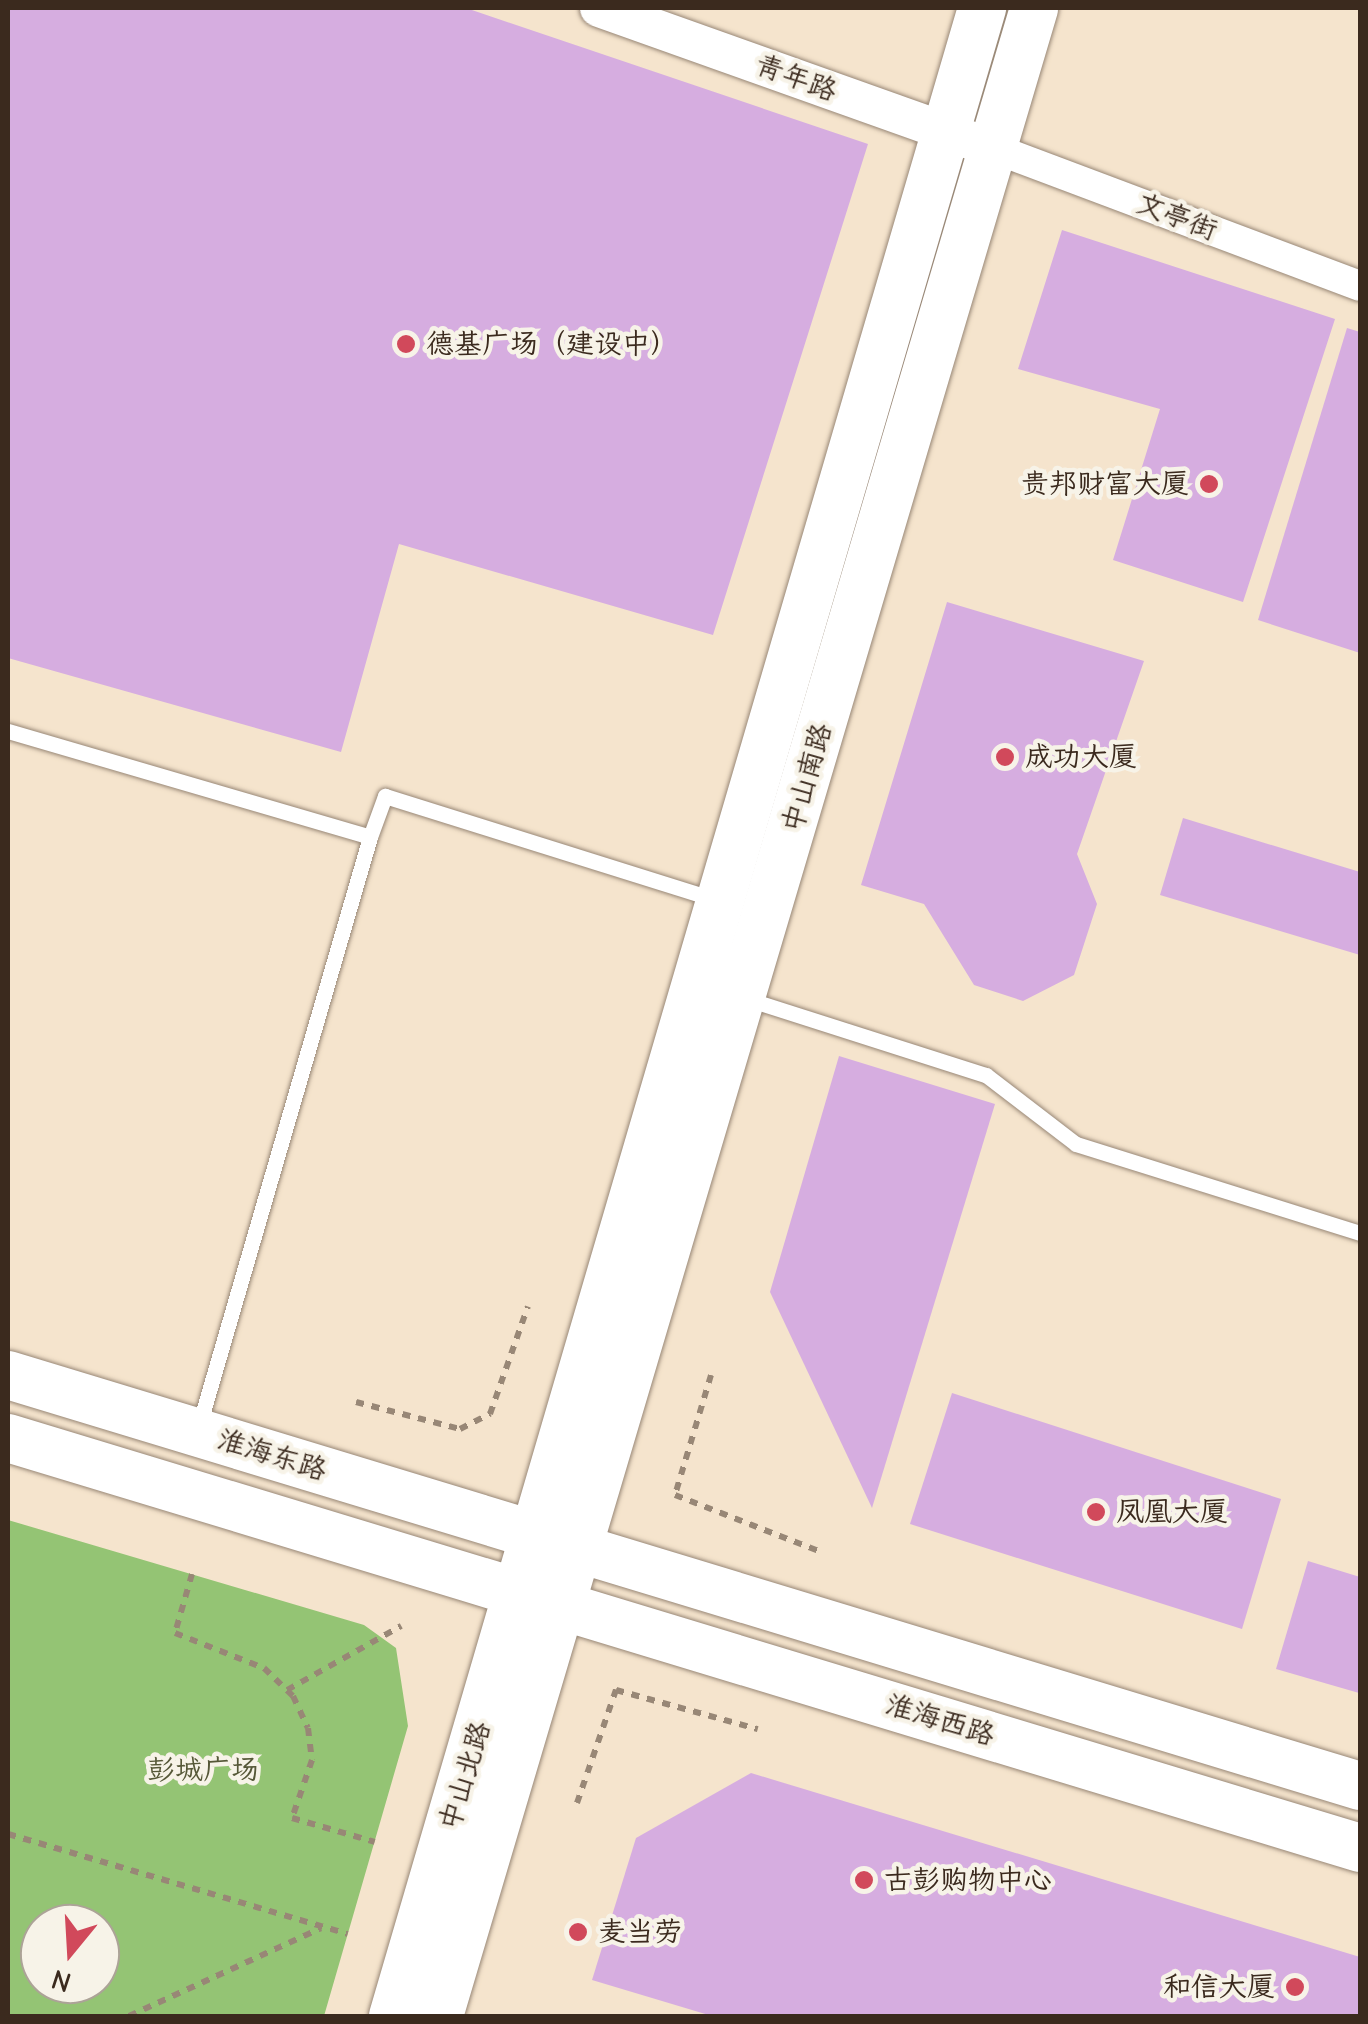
<!DOCTYPE html>
<html>
<head>
<meta charset="utf-8">
<style>
  body { margin:0 }
  #map { position:relative; width:1368px; height:2024px; overflow:hidden; background:#f5e4cd; font-family:"Comic Neue","LXGW WenKai TC",sans-serif }
  div>[style] { position:absolute }
  [style*='--x'] { left:calc(var(--x)*1px); top:calc(var(--y)*1px); width:calc(var(--w)*1px); rotate:calc(var(--a)*1deg) }
  .green>* { inset:0; background:#94c474 }
  .building>* { inset:0; background:#d6ade0 }
  .path>* { height:6px; margin-top:-3px; transform-origin:0; background:repeating-linear-gradient(90deg,#988776 0 8px,transparent 0 16px) }
  .roads { filter:drop-shadow(0 0 2px #988776) drop-shadow(0 0 2px #988776) }
  .service>* { height:15px; margin:-7.5px; padding:0 7.5px; transform-origin:7.5px; border-radius:7.5px; background:#fff }
  .minor>* { height:30px; margin:-15px; padding:0 15px; transform-origin:15px; border-radius:15px; background:#fff }
  .tertiary>* { height:38px; margin:-19px; padding:0 19px; transform-origin:19px; border-radius:19px; background:#fff }
  .primary>* { height:48px; margin:-24px; padding:0 24px; transform-origin:24px; border-radius:24px; background:#fff }
  .dots>* { width:28px; height:28px; translate:-50% -50%; box-sizing:border-box; border:5px solid #f7f3e8; border-radius:50% }
  span { translate:-50% -50%; white-space:nowrap; text-align:center; line-height:1.15; -webkit-text-stroke:9px #f7f3e8; paint-order:stroke }
  .street-label { font-size:28px; color:#3b2a1e }
  .poi-label { font-size:28px; color:#3b2a1e }
  .left { translate:0 -50%; text-align:left }
  .right { translate:-100% -50%; text-align:right }
  .park-label { font-size:28px; color:#565838 }
  .frame { position:absolute; inset:0; border:10px solid #3b2a1e; pointer-events:none }
  .north { position:absolute; left:20px; top:1904px; width:100px; height:100px; box-sizing:border-box; background:#f7f3e8; border:2px solid #aca397; border-radius:50%; rotate:198deg; font-size:28px; font-weight:700; line-height:40px; text-align:center; color:#3b2a1e }
  .north::after { content:''; display:block; margin:auto; width:35px; height:45px; background:#d1495b; clip-path:polygon(50% 0,100% 100%,50% 72%,0 100%) }
</style>
</head>
<body>
<div id="map">
  <div class="green">
    <i style="clip-path:polygon(evenodd,8px 1520px,364px 1625px,396px 1648px,408px 1726px,324px 2016px,8px 2016px,8px 1520px,40px 1924px,100px 1924px,100px 1984px,40px 1984px,40px 1924px)"></i>
  </div>
  <div class="building">
    <i style="clip-path:polygon(8px 8px,466px 8px,868px 144px,713px 635px,399px 544px,341px 752px,8px 658px)"></i>
    <i style="clip-path:polygon(1062px 230px,1335px 319px,1243px 602px,1113px 560px,1160px 409px,1018px 369px)"></i>
    <i style="clip-path:polygon(1347px 328px,1360px 332px,1360px 653px,1258px 620px)"></i>
    <i style="clip-path:polygon(947px 602px,1144px 661px,1077px 854px,1097px 904px,1074px 975px,1023px 1001px,974px 985px,924px 904px,861px 885px)"></i>
    <i style="clip-path:polygon(1183px 818px,1360px 872px,1360px 955px,1160px 895px)"></i>
    <i style="clip-path:polygon(839px 1056px,995px 1104px,872px 1508px,770px 1292px)"></i>
    <i style="clip-path:polygon(952px 1393px,1281px 1499px,1242px 1629px,910px 1524px)"></i>
    <i style="clip-path:polygon(1308px 1561px,1360px 1577px,1359px 1693px,1276px 1669px)"></i>
    <i style="clip-path:polygon(751px 1773px,1360px 1957px,1360px 2016px,712px 2016px,592px 1980px,636px 1838px)"></i>
  </div>
  <div class="path">
    <i style="--x:711;--y:1375;--w:125;--a:106.7"></i>
    <i style="--x:675;--y:1495;--w:155;--a:21.3"></i>
    <i style="--x:356;--y:1402;--w:107;--a:14.6"></i>
    <i style="--x:460;--y:1429;--w:34;--a:-27"></i>
    <i style="--x:490;--y:1414;--w:114;--a:-70.6"></i>
    <i style="--x:192;--y:1574;--w:61;--a:106.1"></i>
    <i style="--x:175;--y:1633;--w:96;--a:21.5"></i>
    <i style="--x:264;--y:1668;--w:40;--a:44"></i>
    <i style="--x:293;--y:1696;--w:35;--a:65"></i>
    <i style="--x:308;--y:1728;--w:32;--a:83"></i>
    <i style="--x:312;--y:1760;--w:61;--a:109"></i>
    <i style="--x:292;--y:1818;--w:86;--a:16.1"></i>
    <i style="--x:287;--y:1690;--w:131;--a:-29.3"></i>
    <i style="--x:577;--y:1803;--w:120;--a:-71"></i>
    <i style="--x:616;--y:1690;--w:147;--a:15.4"></i>
    <i style="--x:8;--y:1834;--w:354;--a:16.4"></i>
    <i style="--x:129;--y:2016;--w:211;--a:-24.6"></i>
  </div>
  <div class="roads">
    <div class="service">
      <i style="--x:8;--y:731;--w:377;--a:16.3"></i>
      <i style="--x:370;--y:837;--w:44;--a:-69.9"></i>
      <i style="--x:385;--y:796;--w:344;--a:17.4"></i>
      <i style="--x:744;--y:998;--w:254;--a:17.7"></i>
      <i style="--x:986;--y:1075;--w:113;--a:37.5"></i>
      <i style="--x:1076;--y:1144;--w:298;--a:17.4"></i>
      <i style="--x:198;--y:1429;--w:616;--a:-73.8"></i>
    </div>
    <div class="minor">
      <i style="--x:993;--y:148;--w:392;--a:20.6"></i>
    </div>
    <div class="tertiary">
      <i style="--x:599;--y:8;--w:418;--a:19.6"></i>
    </div>
    <div class="primary">
      <i style="--x:8;--y:1375;--w:1413;--a:16.91"></i>
      <i style="--x:8;--y:1438;--w:1413;--a:16.87"></i>
      <i style="--x:393;--y:2016;--w:2093;--a:-73.65"></i>
      <i style="--x:439;--y:2016;--w:2094;--a:-73.49"></i>
    </div>
  </div>
  <div class="dots">
    <i style="left:406px;top:344px;background:#d1495b"></i>
    <i style="left:1209px;top:484px;background:#d1495b"></i>
    <i style="left:1005px;top:757px;background:#d1495b"></i>
    <i style="left:1096px;top:1512px;background:#d1495b"></i>
    <i style="left:864px;top:1880px;background:#d1495b"></i>
    <i style="left:578px;top:1932px;background:#d1495b"></i>
    <i style="left:1295px;top:1987px;background:#d1495b"></i>
  </div>
  <div class="street-label">
    <span style="left:796px;top:78px;rotate:20deg">青年路</span>
    <span style="left:1177px;top:217px;rotate:21deg">文亭街</span>
    <span style="left:807px;top:778px;rotate:-74deg">中山南路</span>
    <span style="left:272px;top:1455px;rotate:17deg">淮海东路</span>
    <span style="left:940px;top:1720px;rotate:17deg">淮海西路</span>
    <span style="left:465px;top:1776px;rotate:-73deg">中山北路</span>
  </div>
  <div class="poi-label">
    <span class="left" style="left:426px;top:344px">德基广场（建设中）</span>
    <span class="right" style="left:1189px;top:484px">贵邦财富大厦</span>
    <span class="left" style="left:1025px;top:757px">成功大厦</span>
    <span class="left" style="left:1116px;top:1512px">凤凰大厦</span>
    <span class="left" style="left:884px;top:1880px">古彭购物中心</span>
    <span class="left" style="left:598px;top:1932px">麦当劳</span>
    <span class="right" style="left:1275px;top:1987px">和信大厦</span>
  </div>
  <div class="park-label">
    <span style="left:203px;top:1770px">彭城广场</span>
  </div>
  <div class="frame"></div>
  <div class="north">N</div>
</div>
</body>
</html>
